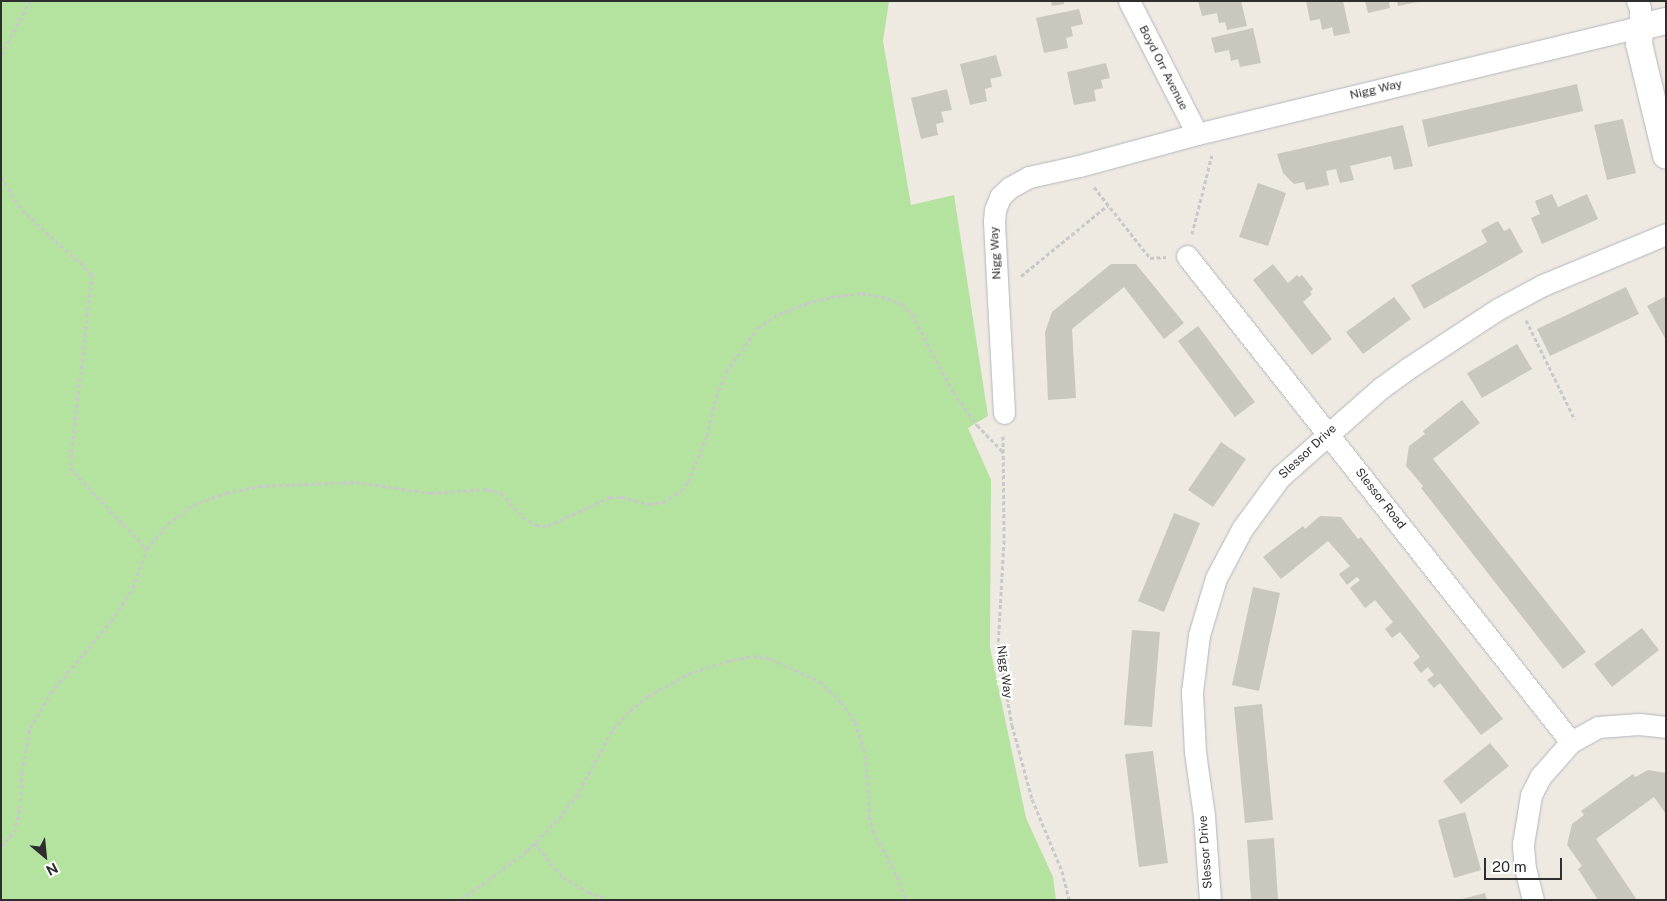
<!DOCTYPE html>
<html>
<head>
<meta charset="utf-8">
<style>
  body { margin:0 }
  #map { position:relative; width:1667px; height:901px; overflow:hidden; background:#eee9e1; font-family:"Public Sans",sans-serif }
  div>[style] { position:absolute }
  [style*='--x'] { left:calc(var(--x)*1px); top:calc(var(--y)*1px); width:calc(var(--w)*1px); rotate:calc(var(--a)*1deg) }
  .green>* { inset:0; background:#b4e3a0 }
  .building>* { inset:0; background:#cac7bf }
  .path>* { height:3px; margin-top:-1.5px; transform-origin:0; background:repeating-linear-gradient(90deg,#c9c9c9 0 4px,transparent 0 6.5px) }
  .roads { filter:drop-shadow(0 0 1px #b4b6c0) drop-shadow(0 0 1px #b4b6c0) }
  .minor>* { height:21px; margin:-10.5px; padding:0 10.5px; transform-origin:10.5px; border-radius:10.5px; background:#fff }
  .tertiary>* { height:26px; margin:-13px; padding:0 13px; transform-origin:13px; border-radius:13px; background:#fff }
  span { translate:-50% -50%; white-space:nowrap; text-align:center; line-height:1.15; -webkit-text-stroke:4.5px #fff; paint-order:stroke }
  .street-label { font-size:12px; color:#2e2e2e }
  .frame { position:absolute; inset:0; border:2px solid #2e2e2e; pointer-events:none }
  .north { position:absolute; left:20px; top:831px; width:50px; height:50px; -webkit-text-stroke:4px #fff; paint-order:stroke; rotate:152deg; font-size:14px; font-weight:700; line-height:20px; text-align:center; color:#2e2e2e }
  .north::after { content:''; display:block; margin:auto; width:18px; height:22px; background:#2e2e2e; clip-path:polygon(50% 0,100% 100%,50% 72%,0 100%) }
  .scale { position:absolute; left:1484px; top:858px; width:78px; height:22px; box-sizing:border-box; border:2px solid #2e2e2e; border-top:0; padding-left:6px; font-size:15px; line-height:18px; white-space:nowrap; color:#2e2e2e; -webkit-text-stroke:4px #fff; paint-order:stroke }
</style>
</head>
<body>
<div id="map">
  <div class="green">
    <i style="clip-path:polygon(1px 1px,889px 1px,883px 41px,911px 205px,954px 195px,988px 416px,968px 428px,991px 480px,990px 648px,1026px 818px,1053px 877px,1056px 900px,1px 900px)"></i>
  </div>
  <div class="building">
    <i style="clip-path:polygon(1051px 1px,1064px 1px,1064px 4px,1052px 6px)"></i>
    <i style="clip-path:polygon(1198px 1px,1241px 1px,1247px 26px,1227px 30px,1225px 22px,1219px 23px,1217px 13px,1202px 16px)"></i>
    <i style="clip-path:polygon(1306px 1px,1343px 1px,1350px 33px,1334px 36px,1332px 27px,1322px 30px,1320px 19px,1310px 21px)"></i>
    <i style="clip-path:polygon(1365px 1px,1389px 1px,1390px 8px,1368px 13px)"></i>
    <i style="clip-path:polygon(1397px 1px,1418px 1px,1418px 2px,1398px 6px)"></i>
    <i style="clip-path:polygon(1079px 9px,1083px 24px,1071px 27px,1073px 36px,1066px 38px,1068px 48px,1044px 53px,1036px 18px)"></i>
    <i style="clip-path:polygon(1253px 28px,1261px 63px,1240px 67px,1238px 59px,1231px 61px,1229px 50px,1215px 53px,1211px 38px)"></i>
    <i style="clip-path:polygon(996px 55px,1002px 76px,990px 79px,992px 87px,985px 89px,987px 101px,970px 105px,960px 64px)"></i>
    <i style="clip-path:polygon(1106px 63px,1110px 78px,1101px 80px,1103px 88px,1094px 90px,1096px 101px,1074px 105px,1067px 72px)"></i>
    <i style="clip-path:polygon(1577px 84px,1583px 111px,1428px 147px,1422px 120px)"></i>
    <i style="clip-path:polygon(947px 89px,952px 110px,941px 112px,944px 122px,936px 124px,938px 135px,921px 139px,911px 98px)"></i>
    <i style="clip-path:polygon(1623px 119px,1636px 173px,1607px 180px,1594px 125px)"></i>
    <i style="clip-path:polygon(1403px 125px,1413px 166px,1394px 170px,1391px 156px,1350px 166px,1354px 180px,1340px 183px,1336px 169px,1326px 171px,1329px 185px,1306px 190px,1304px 182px,1294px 184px,1283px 173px,1277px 154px)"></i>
    <i style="clip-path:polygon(1258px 183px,1286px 193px,1268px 246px,1239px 237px)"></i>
    <i style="clip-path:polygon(1552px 194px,1558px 207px,1587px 194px,1598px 219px,1542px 244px,1531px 218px,1540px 214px,1535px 201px)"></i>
    <i style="clip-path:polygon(1498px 221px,1504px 231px,1510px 228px,1523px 252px,1424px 309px,1411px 285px,1487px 242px,1481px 230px)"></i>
    <i style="clip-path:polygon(1111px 264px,1136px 264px,1184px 323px,1164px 339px,1124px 287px,1072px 329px,1076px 398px,1048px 400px,1045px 332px,1052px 312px)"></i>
    <i style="clip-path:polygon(1273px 264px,1288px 283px,1297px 275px,1299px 277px,1302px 275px,1313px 289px,1310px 292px,1312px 294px,1303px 302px,1332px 339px,1312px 355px,1253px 280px)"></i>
    <i style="clip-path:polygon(1626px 287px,1639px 314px,1550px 356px,1537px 329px)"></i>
    <i style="clip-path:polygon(1666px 296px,1666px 340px,1647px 306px)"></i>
    <i style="clip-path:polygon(1394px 297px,1411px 319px,1363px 354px,1346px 332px)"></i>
    <i style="clip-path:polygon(1198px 326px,1255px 402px,1235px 417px,1178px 341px)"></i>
    <i style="clip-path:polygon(1517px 344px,1532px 369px,1482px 398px,1467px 373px)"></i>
    <i style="clip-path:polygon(1462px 400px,1480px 423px,1433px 459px,1586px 652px,1563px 669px,1421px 488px,1423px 486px,1406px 466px,1409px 446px,1425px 434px,1423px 431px)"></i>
    <i style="clip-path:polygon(1221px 442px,1246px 459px,1213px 507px,1188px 490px)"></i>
    <i style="clip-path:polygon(1174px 513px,1200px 523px,1164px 612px,1138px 601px)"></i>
    <i style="clip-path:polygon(1320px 516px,1341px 517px,1358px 539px,1361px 537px,1503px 719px,1481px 735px,1440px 683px,1434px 688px,1427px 680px,1434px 675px,1428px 667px,1421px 673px,1413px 663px,1420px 657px,1400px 632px,1392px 638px,1385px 629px,1393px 622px,1375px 600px,1365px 608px,1350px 588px,1360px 580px,1357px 577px,1347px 585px,1339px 574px,1350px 566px,1328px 541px,1281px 579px,1263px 557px,1303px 526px,1305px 529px)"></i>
    <i style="clip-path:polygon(1253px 587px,1280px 593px,1259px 691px,1232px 685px)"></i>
    <i style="clip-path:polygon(1642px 628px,1659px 650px,1612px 687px,1594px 664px)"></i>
    <i style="clip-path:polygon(1132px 630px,1160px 632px,1152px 727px,1124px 725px)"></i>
    <i style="clip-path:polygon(1262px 704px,1273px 820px,1245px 823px,1234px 707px)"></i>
    <i style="clip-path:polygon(1490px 743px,1509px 766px,1461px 804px,1443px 781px)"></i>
    <i style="clip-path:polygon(1153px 751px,1168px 863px,1139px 867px,1125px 754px)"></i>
    <i style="clip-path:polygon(1648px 770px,1666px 773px,1666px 814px,1654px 797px,1596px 839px,1637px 900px,1598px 900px,1578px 869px,1582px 866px,1567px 845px,1572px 824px,1584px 815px,1581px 811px,1633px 774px,1635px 777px)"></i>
    <i style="clip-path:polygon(1465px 812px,1481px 870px,1454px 878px,1438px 820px)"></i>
    <i style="clip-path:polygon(1274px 838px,1278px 900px,1251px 900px,1247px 840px)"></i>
    <i style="clip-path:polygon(1485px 893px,1487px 900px,1462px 900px,1462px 899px)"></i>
  </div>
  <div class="path">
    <i style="--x:1;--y:55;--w:61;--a:-61.8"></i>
    <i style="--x:1;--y:177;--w:39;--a:58"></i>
    <i style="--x:22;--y:210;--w:95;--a:42.4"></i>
    <i style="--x:92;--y:274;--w:195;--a:96.5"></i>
    <i style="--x:70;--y:468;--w:112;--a:46.5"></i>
    <i style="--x:1094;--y:187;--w:90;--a:51.7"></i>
    <i style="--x:1150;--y:258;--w:16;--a:-4"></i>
    <i style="--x:1192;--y:234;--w:81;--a:-75.8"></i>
    <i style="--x:1021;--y:276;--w:112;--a:-39.2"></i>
    <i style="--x:1526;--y:320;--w:111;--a:63.9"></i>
    <i style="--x:1003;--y:436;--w:104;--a:89.4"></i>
    <i style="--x:1004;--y:540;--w:106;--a:93.2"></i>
    <i style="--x:998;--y:646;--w:80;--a:80"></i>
    <i style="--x:1012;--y:725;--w:77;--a:74.9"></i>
    <i style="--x:1032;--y:799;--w:78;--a:67.4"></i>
    <i style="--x:1062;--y:871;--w:30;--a:76"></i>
    <i style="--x:534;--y:843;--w:45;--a:49.5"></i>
    <i style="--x:563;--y:877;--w:29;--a:31"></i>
    <i style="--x:588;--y:892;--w:22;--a:21"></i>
    <i style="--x:1;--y:846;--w:19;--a:-47"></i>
    <i style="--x:14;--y:832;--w:25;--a:-76"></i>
    <i style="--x:20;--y:808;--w:36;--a:-87"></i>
    <i style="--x:22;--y:772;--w:45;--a:-79.7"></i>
    <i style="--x:30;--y:728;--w:41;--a:-59"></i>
    <i style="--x:51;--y:693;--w:94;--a:-50.2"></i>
    <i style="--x:111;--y:621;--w:40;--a:-56"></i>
    <i style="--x:133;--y:588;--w:41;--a:-70.3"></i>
    <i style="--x:147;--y:549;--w:33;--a:-50"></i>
    <i style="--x:168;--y:524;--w:31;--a:-37"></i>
    <i style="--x:193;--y:505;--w:35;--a:-20"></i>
    <i style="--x:226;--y:493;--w:34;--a:-12"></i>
    <i style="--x:259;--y:486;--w:97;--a:-2.4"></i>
    <i style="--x:356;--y:482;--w:76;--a:8.3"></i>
    <i style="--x:431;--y:493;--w:56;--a:-4.1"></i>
    <i style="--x:487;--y:489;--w:15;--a:16"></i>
    <i style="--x:501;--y:493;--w:33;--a:47"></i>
    <i style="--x:523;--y:517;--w:15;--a:32"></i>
    <i style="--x:536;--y:525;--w:12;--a:5"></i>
    <i style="--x:548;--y:526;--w:68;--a:-25.1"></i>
    <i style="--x:610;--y:497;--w:12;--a:0"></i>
    <i style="--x:622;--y:497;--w:28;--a:15"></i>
    <i style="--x:649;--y:504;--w:14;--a:-8"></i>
    <i style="--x:663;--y:502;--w:21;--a:-31"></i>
    <i style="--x:681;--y:491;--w:11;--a:-52"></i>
    <i style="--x:688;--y:482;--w:50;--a:-67.6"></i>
    <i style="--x:707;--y:436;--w:40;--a:-77"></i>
    <i style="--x:716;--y:397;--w:27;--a:-68"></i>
    <i style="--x:726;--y:372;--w:54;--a:-54"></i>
    <i style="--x:758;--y:328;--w:25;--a:-34"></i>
    <i style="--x:779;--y:314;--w:30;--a:-21"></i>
    <i style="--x:807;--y:303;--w:25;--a:-14"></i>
    <i style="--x:831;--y:297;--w:31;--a:-7"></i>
    <i style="--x:862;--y:293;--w:25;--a:11"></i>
    <i style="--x:887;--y:298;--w:16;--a:22"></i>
    <i style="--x:902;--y:304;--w:14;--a:45"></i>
    <i style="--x:912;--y:314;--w:88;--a:62.3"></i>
    <i style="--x:953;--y:392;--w:41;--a:54"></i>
    <i style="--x:977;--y:425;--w:37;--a:46"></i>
    <i style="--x:461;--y:900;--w:82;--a:-36.6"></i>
    <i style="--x:527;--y:851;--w:46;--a:-45.9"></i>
    <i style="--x:559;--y:818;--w:27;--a:-51"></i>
    <i style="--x:576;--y:797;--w:77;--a:-61.4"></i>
    <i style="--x:613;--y:729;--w:25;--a:-47"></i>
    <i style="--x:630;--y:711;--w:23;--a:-40"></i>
    <i style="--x:648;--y:696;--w:46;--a:-28.8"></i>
    <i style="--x:688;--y:674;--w:41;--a:-18.4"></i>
    <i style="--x:727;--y:661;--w:26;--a:-11"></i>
    <i style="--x:753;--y:656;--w:18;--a:9"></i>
    <i style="--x:771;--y:659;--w:53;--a:24.6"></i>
    <i style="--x:819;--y:681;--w:30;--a:44"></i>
    <i style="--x:841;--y:702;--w:24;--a:55"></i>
    <i style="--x:855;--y:722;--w:28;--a:72"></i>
    <i style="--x:864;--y:749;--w:33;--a:83"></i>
    <i style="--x:868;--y:782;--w:34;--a:88"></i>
    <i style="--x:869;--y:816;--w:16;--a:75"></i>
    <i style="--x:873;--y:831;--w:51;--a:61.9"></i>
    <i style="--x:897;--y:876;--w:26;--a:69"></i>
  </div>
  <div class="roads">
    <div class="minor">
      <i style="--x:1129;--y:1;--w:149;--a:62.9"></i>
      <i style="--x:1187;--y:256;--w:619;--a:51.69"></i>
      <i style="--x:1004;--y:413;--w:192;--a:-93"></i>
      <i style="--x:994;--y:221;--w:11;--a:-85"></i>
      <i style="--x:995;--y:210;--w:14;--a:-69"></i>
      <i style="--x:1000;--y:197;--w:13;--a:-45"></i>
      <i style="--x:1009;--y:188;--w:23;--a:-29"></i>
      <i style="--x:1029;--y:177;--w:51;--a:-12.4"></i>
      <i style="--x:1079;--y:166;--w:122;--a:-15.2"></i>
      <i style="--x:1197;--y:134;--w:456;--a:-13.6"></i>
      <i style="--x:1640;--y:27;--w:19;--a:-90"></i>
      <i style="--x:1640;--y:8;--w:8;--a:-113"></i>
      <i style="--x:1210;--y:900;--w:84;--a:-94.1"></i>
      <i style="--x:1204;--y:816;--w:65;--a:-98"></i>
      <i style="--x:1195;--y:752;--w:60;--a:-92.9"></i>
      <i style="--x:1192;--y:692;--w:57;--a:-83"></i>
      <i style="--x:1199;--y:635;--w:59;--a:-73.4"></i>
      <i style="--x:1216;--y:578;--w:55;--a:-62"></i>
      <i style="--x:1242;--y:529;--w:64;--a:-53.8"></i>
      <i style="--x:1280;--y:477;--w:135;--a:-41.4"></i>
      <i style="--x:1381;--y:388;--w:32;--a:-36"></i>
      <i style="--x:1407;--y:369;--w:109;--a:-33.4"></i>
      <i style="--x:1498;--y:309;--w:51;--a:-28.1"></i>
      <i style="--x:1543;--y:285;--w:133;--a:-22.5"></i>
      <i style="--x:1533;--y:900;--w:32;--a:-104"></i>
      <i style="--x:1525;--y:869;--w:25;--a:-95"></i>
      <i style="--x:1523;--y:844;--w:50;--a:-80.7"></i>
      <i style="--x:1531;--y:795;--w:20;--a:-63"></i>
      <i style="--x:1540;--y:777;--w:47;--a:-48.5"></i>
      <i style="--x:1571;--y:742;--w:31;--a:-29"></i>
      <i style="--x:1598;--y:727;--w:41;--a:-4.2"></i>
      <i style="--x:1639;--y:724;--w:27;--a:6"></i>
    </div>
    <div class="tertiary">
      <i style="--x:1666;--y:21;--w:27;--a:167"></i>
      <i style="--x:1640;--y:27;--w:17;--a:93"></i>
      <i style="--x:1639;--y:44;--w:115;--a:76.4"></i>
    </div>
  </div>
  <div class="street-label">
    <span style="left:1163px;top:68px;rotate:63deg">Boyd Orr Avenue</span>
    <span style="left:1376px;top:90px;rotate:-13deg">Nigg Way</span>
    <span style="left:996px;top:253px;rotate:-93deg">Nigg Way</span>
    <span style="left:1308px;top:452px;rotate:-43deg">Slessor Drive</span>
    <span style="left:1380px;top:499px;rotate:52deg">Slessor Road</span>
    <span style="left:1004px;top:672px;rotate:82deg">Nigg Way</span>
    <span style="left:1206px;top:852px;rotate:-94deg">Slessor Drive</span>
  </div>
  <div class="frame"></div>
  <div class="north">N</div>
  <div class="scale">20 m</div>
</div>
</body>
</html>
